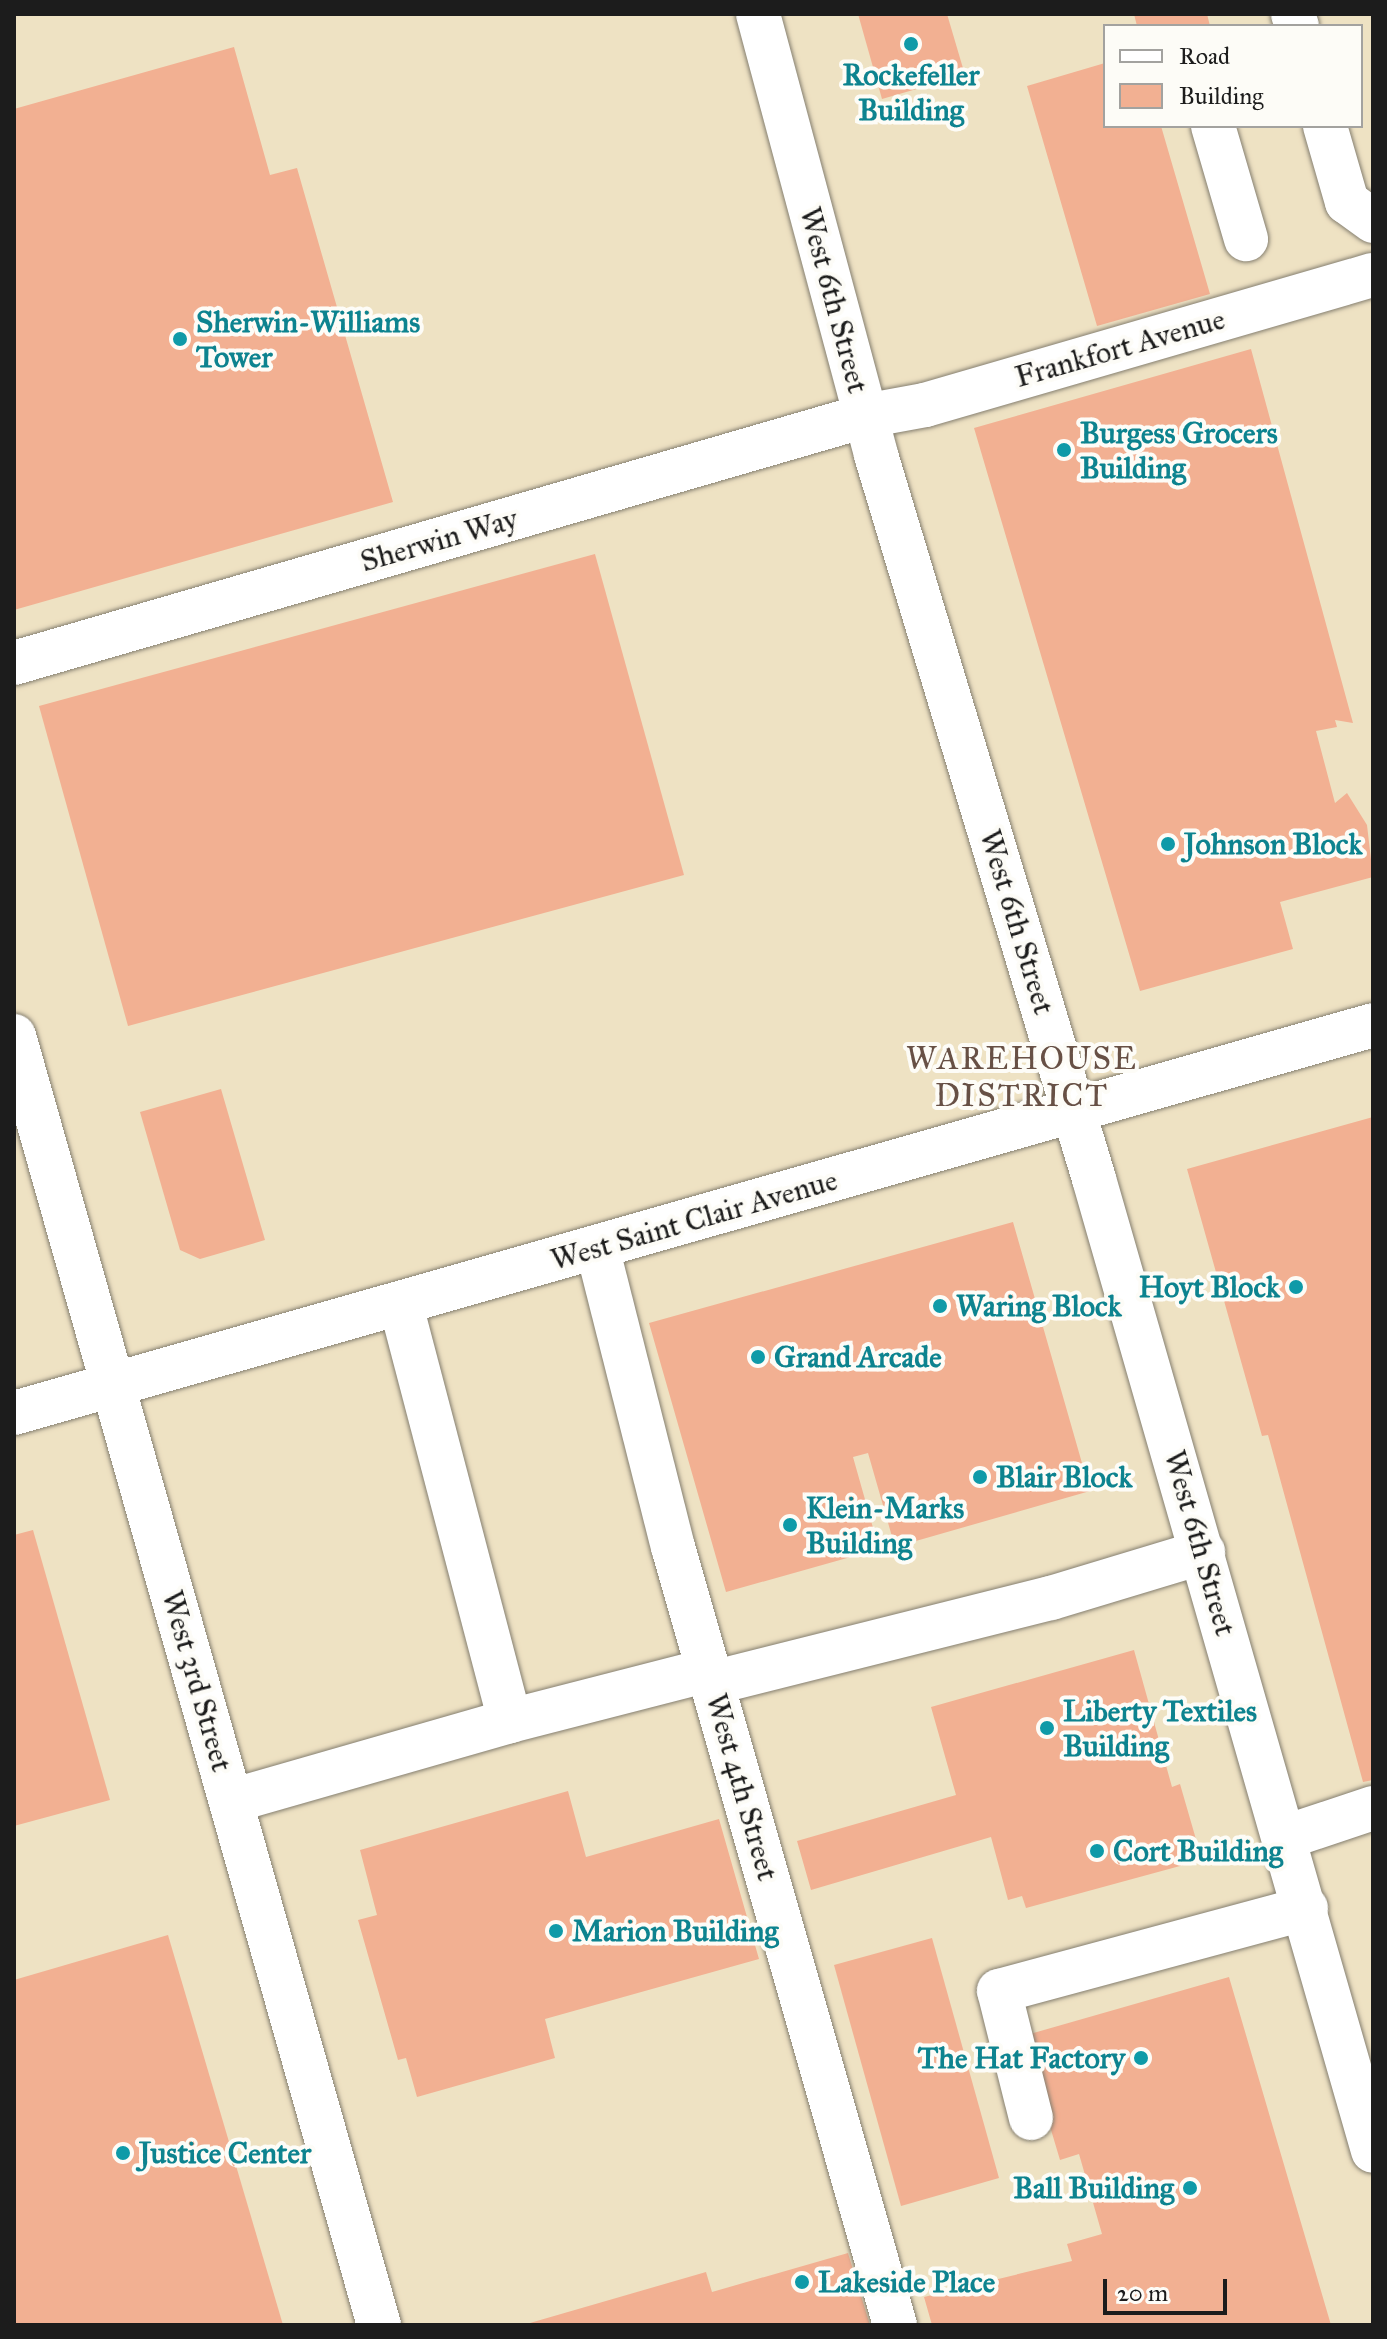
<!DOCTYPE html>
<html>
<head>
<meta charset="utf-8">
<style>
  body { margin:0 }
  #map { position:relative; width:1387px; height:2339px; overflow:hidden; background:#eee2c3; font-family:"IM FELL Great Primer",serif }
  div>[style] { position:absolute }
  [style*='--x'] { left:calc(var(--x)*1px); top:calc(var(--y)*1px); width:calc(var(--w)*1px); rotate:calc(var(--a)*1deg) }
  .building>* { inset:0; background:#f2b092 }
  .roads { filter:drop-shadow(0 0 2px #857f70) drop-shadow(0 0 2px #857f70) }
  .minor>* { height:44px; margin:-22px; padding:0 22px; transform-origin:22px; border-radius:22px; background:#fff }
  .dots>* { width:22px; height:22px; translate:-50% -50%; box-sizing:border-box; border:4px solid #fdfcf7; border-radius:50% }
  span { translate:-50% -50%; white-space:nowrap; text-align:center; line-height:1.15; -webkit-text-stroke:8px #fdfcf7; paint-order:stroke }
  .culture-label { font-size:30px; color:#0d838f; font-weight:700 }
  .left { translate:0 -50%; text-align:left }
  .right { translate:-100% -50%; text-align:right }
  .street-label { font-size:30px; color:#1c1c1c }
  .neighbourhood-label { font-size:32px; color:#675045; letter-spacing:2px }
  .frame { position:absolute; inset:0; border:16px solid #1c1c1c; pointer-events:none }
  .legend { position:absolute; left:1103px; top:24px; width:260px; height:104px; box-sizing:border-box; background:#fdfcf7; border:2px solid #a3a29f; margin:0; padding:10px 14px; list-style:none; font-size:24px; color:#1c1c1c }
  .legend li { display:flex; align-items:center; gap:16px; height:40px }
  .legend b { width:40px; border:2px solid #a3a29f }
  .scale { position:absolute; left:1103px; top:2279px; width:124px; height:36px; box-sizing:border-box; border:4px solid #1c1c1c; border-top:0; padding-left:10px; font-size:24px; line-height:28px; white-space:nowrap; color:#1c1c1c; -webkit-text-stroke:6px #fdfcf7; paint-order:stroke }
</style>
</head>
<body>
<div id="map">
  <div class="building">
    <i style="clip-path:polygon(858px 14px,947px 14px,965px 75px,882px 99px)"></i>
    <i style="clip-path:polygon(1134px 14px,1207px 14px,1210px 26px,1137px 26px)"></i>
    <i style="clip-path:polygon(234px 47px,270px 175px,297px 168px,393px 502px,14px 610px,14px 109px)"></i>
    <i style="clip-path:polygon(1105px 63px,1105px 126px,1161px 126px,1210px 294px,1097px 326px,1027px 86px)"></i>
    <i style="clip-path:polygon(1251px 349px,1353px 723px,1335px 720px,1337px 727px,1316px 731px,1335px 803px,1347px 793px,1367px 825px,1373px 877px,1280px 902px,1293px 949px,1140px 991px,974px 428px)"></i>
    <i style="clip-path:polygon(595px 554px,684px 875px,128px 1026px,39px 706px)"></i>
    <i style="clip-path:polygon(221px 1089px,265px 1240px,200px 1259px,180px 1250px,140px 1112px)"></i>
    <i style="clip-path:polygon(1373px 1117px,1373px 1780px,1363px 1782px,1268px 1435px,1262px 1436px,1187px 1169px)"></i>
    <i style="clip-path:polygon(1013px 1222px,1090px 1491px,895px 1547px,868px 1453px,853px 1457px,879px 1549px,726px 1592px,649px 1323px)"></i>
    <i style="clip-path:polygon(33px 1530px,110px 1800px,14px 1826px,14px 1535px)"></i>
    <i style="clip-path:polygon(1134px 1650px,1172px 1787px,1180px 1784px,1202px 1860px,1026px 1908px,1022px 1896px,1008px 1900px,991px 1837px,811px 1890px,797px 1841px,956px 1795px,931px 1707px)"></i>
    <i style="clip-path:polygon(568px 1791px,586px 1857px,719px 1819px,759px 1959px,545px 2019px,555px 2058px,417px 2097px,406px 2058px,398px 2060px,358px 1920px,377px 1915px,360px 1850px)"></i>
    <i style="clip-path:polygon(168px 1935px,283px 2325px,14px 2325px,14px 1980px)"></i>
    <i style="clip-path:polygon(932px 1938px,999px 2178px,901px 2206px,834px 1965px)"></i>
    <i style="clip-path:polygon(1229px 1977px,1331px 2325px,932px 2325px,924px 2297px,1072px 2261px,1067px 2244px,1102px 2234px,1079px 2154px,1060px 2160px,1023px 2036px)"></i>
    <i style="clip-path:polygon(848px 2253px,870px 2325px,523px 2325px,706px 2272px,712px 2292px)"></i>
  </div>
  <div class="roads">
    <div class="minor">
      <i style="--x:758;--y:14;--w:457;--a:75"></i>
      <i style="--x:876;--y:455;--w:756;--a:73.24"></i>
      <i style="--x:1094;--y:1179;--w:1011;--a:73.98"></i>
      <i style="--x:1293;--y:14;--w:13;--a:72"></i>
      <i style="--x:1213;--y:126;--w:118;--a:73.7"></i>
      <i style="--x:1325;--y:126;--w:79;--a:73.9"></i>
      <i style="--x:1347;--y:202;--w:32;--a:36"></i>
      <i style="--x:14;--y:663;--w:886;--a:-16.19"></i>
      <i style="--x:865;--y:416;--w:61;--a:-10.4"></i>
      <i style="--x:925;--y:405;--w:466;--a:-16.2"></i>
      <i style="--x:14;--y:1036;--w:1340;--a:74.19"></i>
      <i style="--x:597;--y:1247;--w:309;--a:75.8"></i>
      <i style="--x:673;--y:1547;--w:809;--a:74.07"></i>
      <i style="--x:14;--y:1413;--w:1413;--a:-15.93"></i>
      <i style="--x:712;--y:1683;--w:349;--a:-14.1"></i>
      <i style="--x:1051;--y:1598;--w:159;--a:-16.8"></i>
      <i style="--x:510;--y:1721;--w:205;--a:-14.4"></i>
      <i style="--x:231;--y:1801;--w:290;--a:-16"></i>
      <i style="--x:510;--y:1721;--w:432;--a:-104.7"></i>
      <i style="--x:1286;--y:1837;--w:92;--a:-18.4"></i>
      <i style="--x:1031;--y:2118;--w:131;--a:-104.1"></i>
      <i style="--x:999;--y:1991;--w:318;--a:-15.1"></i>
    </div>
  </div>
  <div class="dots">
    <i style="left:911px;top:44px;background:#0f9aa8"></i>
    <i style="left:180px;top:339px;background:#0f9aa8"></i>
    <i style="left:1064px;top:450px;background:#0f9aa8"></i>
    <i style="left:1168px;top:844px;background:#0f9aa8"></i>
    <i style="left:1296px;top:1287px;background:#0f9aa8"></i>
    <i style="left:940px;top:1306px;background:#0f9aa8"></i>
    <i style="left:758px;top:1357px;background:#0f9aa8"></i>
    <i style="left:980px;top:1477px;background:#0f9aa8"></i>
    <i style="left:790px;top:1525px;background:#0f9aa8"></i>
    <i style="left:1047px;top:1728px;background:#0f9aa8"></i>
    <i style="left:1097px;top:1851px;background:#0f9aa8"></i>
    <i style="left:556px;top:1931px;background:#0f9aa8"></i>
    <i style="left:1141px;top:2058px;background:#0f9aa8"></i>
    <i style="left:123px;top:2153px;background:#0f9aa8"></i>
    <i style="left:1190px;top:2188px;background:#0f9aa8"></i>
    <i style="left:802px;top:2282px;background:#0f9aa8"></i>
  </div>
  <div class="culture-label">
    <span style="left:911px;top:92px">Rockefeller<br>Building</span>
    <span class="left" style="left:196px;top:339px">Sherwin-Williams<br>Tower</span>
    <span class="left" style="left:1080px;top:450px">Burgess Grocers<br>Building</span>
    <span class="left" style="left:1184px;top:844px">Johnson Block</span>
    <span class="right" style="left:1280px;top:1287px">Hoyt Block</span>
    <span class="left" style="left:956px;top:1306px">Waring Block</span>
    <span class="left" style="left:774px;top:1357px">Grand Arcade</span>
    <span class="left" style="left:996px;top:1477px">Blair Block</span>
    <span class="left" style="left:806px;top:1525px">Klein-Marks<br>Building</span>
    <span class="left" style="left:1063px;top:1728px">Liberty Textiles<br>Building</span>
    <span class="left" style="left:1113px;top:1851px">Cort Building</span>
    <span class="left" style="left:572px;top:1931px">Marion Building</span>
    <span class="right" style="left:1125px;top:2058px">The Hat Factory</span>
    <span class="left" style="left:139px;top:2153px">Justice Center</span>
    <span class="right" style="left:1174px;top:2188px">Ball Building</span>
    <span class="left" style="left:818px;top:2282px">Lakeside Place</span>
  </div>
  <div class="street-label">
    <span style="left:834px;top:300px;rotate:75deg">West 6th Street</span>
    <span style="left:1120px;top:348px;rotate:-16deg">Frankfort Avenue</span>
    <span style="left:439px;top:540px;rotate:-16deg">Sherwin Way</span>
    <span style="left:1017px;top:922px;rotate:73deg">West 6th Street</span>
    <span style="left:694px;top:1220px;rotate:-16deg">West Saint Clair Avenue</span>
    <span style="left:1200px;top:1543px;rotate:74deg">West 6th Street</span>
    <span style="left:197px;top:1681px;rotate:74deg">West 3rd Street</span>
    <span style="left:742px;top:1787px;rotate:74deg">West 4th Street</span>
  </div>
  <div class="neighbourhood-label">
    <span style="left:1022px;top:1078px">WAREHOUSE<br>DISTRICT</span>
  </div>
  <div class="frame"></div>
  <ul class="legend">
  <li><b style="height:10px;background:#fff"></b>Road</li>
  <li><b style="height:22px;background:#f2b092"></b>Building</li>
  </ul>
  <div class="scale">20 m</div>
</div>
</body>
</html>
